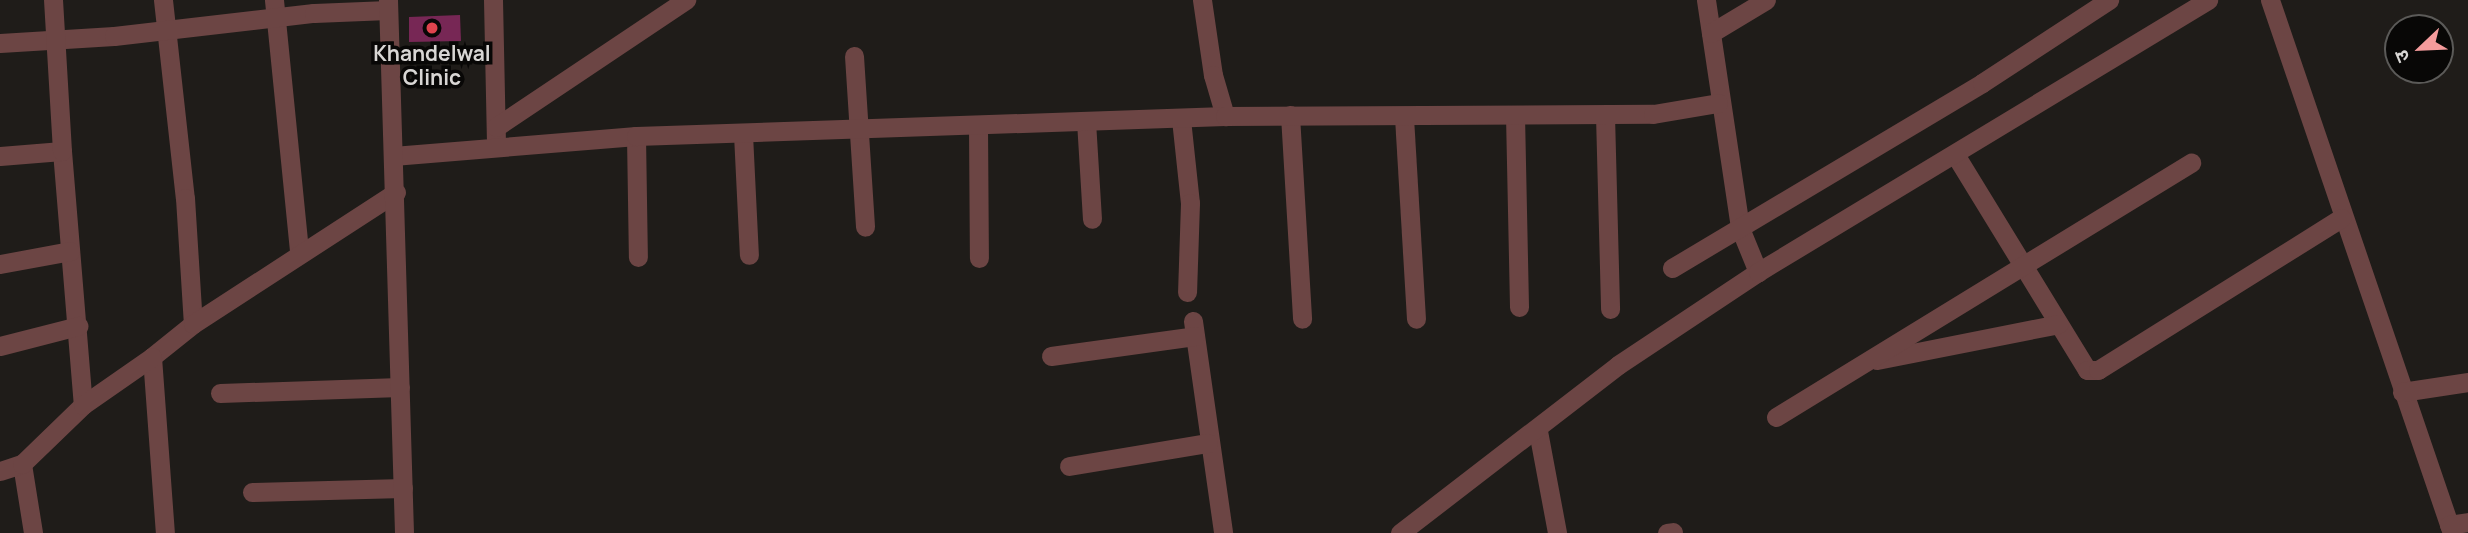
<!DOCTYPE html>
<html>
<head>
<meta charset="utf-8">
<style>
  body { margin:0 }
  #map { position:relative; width:2468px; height:533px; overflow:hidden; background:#1f1c19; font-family:Manrope,"Noto Sans Devanagari",sans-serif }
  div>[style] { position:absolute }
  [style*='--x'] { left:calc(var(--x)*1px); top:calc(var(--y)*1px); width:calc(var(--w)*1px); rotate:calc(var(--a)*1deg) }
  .building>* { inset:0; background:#772755 }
  .minor>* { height:19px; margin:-9.5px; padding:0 9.5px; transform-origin:9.5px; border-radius:9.5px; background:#6c4544 }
  .tertiary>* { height:19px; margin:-9.5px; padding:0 9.5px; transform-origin:9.5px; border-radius:9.5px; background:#6c4544 }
  .dots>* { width:19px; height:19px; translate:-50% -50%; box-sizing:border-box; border:4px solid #080706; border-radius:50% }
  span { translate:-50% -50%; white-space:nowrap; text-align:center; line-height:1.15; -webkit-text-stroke:7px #080706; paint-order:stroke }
  .poi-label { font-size:21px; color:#d8d6d4; font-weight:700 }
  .north { position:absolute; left:2384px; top:14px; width:70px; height:70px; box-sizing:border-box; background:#080706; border:2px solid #5b5a58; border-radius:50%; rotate:247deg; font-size:19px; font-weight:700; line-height:28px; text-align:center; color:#d8d6d4 }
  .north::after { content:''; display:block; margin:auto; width:24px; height:32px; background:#f59b9c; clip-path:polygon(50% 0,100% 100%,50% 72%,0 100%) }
</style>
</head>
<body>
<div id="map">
  <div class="building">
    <i style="clip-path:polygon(460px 15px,461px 41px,409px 42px,409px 17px)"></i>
  </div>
  <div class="minor">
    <i style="--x:163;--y:0;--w:199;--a:83.7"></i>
    <i style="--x:185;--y:198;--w:126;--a:86.4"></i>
    <i style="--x:193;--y:324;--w:53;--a:141.2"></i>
    <i style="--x:152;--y:357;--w:176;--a:85.8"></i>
    <i style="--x:274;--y:0;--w:253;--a:84.3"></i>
    <i style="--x:493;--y:0;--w:138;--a:88.8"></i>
    <i style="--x:1202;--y:0;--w:76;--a:81.7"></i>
    <i style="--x:1213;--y:75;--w:43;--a:73.7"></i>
    <i style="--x:1706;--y:0;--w:231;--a:81.5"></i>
    <i style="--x:1740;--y:228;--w:48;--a:67.8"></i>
    <i style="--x:2270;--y:0;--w:563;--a:71.15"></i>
    <i style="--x:1711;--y:33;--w:64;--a:-31"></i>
    <i style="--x:0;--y:43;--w:114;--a:-3.5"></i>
    <i style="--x:114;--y:36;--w:201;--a:-6.6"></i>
    <i style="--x:314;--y:13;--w:74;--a:-2.3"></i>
    <i style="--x:854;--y:56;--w:171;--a:86.3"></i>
    <i style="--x:1290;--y:115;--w:204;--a:86.6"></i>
    <i style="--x:1515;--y:115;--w:192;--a:88.8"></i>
    <i style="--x:1605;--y:115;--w:194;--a:88.5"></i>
    <i style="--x:1404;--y:117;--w:202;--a:86.6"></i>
    <i style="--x:1181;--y:119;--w:84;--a:83.9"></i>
    <i style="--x:1190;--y:203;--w:89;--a:91.9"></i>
    <i style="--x:1086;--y:121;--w:98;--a:86.5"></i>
    <i style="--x:978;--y:126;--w:132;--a:89.6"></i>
    <i style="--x:496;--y:127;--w:229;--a:-33.8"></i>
    <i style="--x:743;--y:134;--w:121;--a:87.2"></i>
    <i style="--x:636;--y:136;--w:121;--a:89.1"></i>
    <i style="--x:62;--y:151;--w:255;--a:85.3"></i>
    <i style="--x:0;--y:156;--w:62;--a:-4.6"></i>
    <i style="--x:62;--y:151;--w:151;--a:-93.4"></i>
    <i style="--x:393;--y:156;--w:244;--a:-4.7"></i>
    <i style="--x:636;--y:136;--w:589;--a:-1.94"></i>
    <i style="--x:1225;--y:116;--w:428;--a:-0.3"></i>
    <i style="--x:1653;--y:114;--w:66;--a:-9.6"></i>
    <i style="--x:1956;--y:156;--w:251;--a:58.5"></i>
    <i style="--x:2087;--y:370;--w:11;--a:0"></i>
    <i style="--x:2098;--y:370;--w:287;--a:-32"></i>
    <i style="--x:0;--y:264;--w:71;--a:-10.5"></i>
    <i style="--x:1672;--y:268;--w:361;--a:-30.8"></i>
    <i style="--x:1982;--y:83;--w:152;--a:-33.2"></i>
    <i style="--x:1193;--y:321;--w:214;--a:81.9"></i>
    <i style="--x:193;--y:324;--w:242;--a:-33"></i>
    <i style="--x:0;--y:346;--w:81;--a:-14.4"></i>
    <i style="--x:1051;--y:356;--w:145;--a:-7.9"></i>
    <i style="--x:1877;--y:360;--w:185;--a:-11.2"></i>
    <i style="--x:2402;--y:392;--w:67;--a:-8.6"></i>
    <i style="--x:220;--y:393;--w:180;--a:-1.9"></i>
    <i style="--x:1776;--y:417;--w:487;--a:-31.5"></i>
    <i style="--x:1538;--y:431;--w:104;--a:79.4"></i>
    <i style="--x:22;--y:464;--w:70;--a:80.9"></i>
    <i style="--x:1069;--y:466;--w:141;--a:-9.4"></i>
    <i style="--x:0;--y:471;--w:23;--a:-18"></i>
    <i style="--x:22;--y:464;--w:85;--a:-44"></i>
    <i style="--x:83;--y:405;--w:84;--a:-34.8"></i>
    <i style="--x:252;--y:492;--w:151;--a:-1.5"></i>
    <i style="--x:2449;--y:525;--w:19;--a:-9"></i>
    <i style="--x:1400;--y:533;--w:275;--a:-37.6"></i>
    <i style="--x:1618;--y:365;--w:168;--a:-33.6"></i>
    <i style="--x:1758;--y:272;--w:526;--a:-31.15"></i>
    <i style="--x:1667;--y:533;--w:6;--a:-9"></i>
  </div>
  <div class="tertiary">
    <i style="--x:388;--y:0;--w:533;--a:88.28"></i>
  </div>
  <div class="dots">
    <i style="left:432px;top:28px;background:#e0444e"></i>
  </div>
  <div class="poi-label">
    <span style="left:432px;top:65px">Khandelwal<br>Clinic</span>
  </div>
  <div class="north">उ</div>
</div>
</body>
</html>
